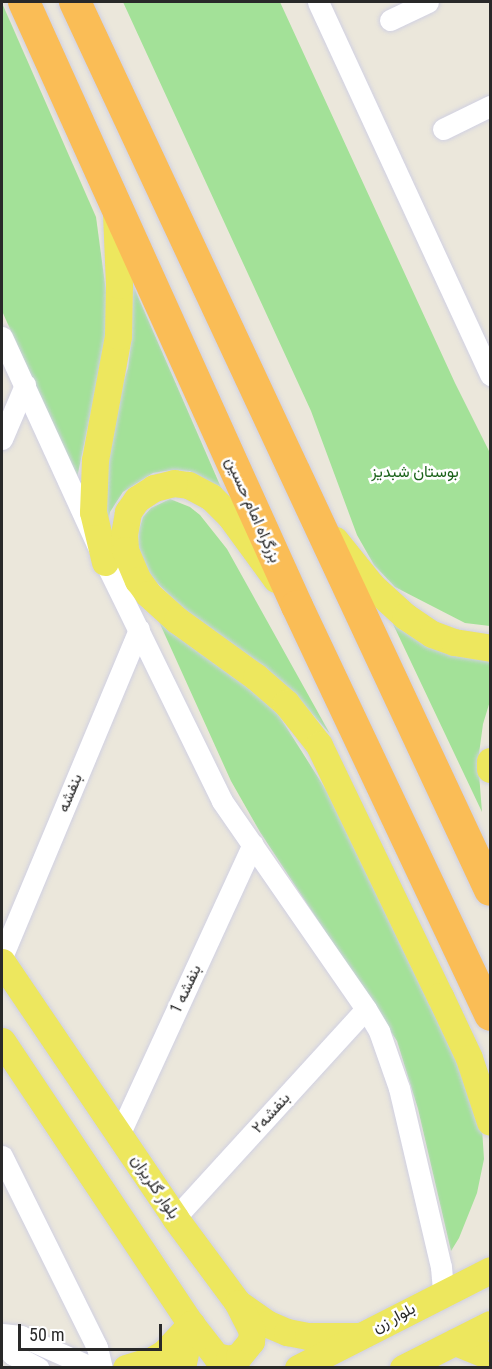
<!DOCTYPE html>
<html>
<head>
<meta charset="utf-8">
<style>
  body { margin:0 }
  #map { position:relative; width:492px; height:1369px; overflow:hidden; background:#ebe7db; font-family:"Roboto Condensed",Vazirmatn,sans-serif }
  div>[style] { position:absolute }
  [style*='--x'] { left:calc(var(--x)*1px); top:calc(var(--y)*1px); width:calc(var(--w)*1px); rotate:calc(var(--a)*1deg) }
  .green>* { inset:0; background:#a3e198 }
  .roads { filter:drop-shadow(0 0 2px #d0d0e2) drop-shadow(0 0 2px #d0d0e2) }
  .minor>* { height:21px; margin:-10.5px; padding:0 10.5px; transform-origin:10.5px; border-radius:10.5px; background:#fff }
  .major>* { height:27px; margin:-13.5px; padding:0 13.5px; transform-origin:13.5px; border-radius:13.5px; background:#ede75e }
  .highway>* { height:32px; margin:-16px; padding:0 16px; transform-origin:16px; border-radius:16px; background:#fabd56 }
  span { translate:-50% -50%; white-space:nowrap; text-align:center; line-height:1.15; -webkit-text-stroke:5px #fff; paint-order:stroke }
  .park-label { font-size:16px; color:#1c631b }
  .street-label { font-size:16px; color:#292929 }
  .frame { position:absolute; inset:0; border:3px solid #292929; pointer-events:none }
  .scale { position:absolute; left:18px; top:1324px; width:144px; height:27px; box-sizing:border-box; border:3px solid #292929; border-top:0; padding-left:8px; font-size:18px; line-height:21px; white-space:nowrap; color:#292929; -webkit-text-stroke:4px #fff; paint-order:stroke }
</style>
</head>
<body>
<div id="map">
  <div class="green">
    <i style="clip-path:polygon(123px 2px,280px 2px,455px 383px,490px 453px,490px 626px,465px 623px,395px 587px,374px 565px,357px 535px,311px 411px)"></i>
    <i style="clip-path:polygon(2px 3px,96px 217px,110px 321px,77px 478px,2px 311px)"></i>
    <i style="clip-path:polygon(133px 285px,223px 492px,190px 471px,172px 470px,153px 473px,123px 492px,110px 512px,107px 525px,99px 504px,117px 400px,128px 368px,131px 343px)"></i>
    <i style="clip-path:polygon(170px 499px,190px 507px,200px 515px,227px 549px,330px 734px,297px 697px,192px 617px,152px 578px,142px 561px,138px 545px,139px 530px,143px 517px,151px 508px)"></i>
    <i style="clip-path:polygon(156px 615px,273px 706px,333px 801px,444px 1024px,482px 1128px,484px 1159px,477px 1193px,459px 1238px,451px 1251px,418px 1109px,397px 1041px,260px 832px,231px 781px)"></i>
    <i style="clip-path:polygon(398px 623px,490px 661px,490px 701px,483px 724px,478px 761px,482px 812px,393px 624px)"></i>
  </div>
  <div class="roads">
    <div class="minor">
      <i style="--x:318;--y:2;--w:411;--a:65.2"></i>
      <i style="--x:390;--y:20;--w:42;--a:-25.3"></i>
      <i style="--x:443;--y:129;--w:52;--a:-26.1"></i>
      <i style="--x:2;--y:337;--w:247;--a:65.4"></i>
      <i style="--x:105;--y:562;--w:266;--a:63.9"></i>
      <i style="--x:222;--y:801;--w:253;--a:55.3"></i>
      <i style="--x:366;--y:1009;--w:26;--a:59"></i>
      <i style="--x:379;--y:1031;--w:60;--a:70.7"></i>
      <i style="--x:399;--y:1088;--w:184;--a:76.8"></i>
      <i style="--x:441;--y:1267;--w:25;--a:85"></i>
      <i style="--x:2;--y:439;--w:59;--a:-66.9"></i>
      <i style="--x:2;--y:957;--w:355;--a:-67.3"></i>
      <i style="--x:119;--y:1135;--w:320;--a:-65.3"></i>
      <i style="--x:2;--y:1156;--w:213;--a:63.6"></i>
      <i style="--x:97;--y:1347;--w:22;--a:77"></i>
      <i style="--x:175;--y:1218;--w:283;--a:-47.6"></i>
      <i style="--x:2;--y:1334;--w:19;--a:6"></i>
      <i style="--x:21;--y:1336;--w:79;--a:24"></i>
      <i style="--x:2;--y:1342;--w:16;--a:50"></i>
      <i style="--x:12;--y:1354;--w:30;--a:28"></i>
    </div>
    <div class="major">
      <i style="--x:335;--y:540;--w:59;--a:51.2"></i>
      <i style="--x:372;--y:586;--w:45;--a:42.3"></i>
      <i style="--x:405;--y:616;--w:32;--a:34"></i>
      <i style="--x:432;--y:634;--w:23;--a:20"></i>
      <i style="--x:454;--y:642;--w:36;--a:9"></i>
      <i style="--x:105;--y:562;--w:51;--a:-103.5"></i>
      <i style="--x:93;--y:512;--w:52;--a:-87.8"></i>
      <i style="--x:95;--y:460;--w:126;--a:-79.5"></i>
      <i style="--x:118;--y:336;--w:51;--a:-88.9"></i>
      <i style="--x:119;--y:285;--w:72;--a:-92.4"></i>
      <i style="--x:276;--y:579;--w:78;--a:-126.1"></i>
      <i style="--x:230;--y:516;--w:27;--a:-135"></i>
      <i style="--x:211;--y:497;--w:26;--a:-152"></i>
      <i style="--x:188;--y:485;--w:14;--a:-172"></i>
      <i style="--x:174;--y:483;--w:21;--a:166"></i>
      <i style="--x:154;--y:488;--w:20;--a:147"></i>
      <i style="--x:137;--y:499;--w:16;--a:125"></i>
      <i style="--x:128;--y:512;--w:22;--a:100"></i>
      <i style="--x:124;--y:534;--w:16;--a:86"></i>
      <i style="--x:125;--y:550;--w:33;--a:67"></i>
      <i style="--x:138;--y:580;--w:17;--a:54"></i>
      <i style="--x:148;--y:594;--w:39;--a:42"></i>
      <i style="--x:177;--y:620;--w:97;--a:35.8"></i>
      <i style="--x:256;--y:677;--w:40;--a:41"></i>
      <i style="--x:286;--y:703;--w:53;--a:51.8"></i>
      <i style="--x:319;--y:745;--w:279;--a:64.3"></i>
      <i style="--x:440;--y:996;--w:68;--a:64.9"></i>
      <i style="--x:469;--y:1058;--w:67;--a:71.8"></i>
      <i style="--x:490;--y:761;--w:8;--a:90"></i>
      <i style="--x:2;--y:962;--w:309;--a:55.9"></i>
      <i style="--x:175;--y:1218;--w:106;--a:53.5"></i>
      <i style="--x:238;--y:1303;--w:37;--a:35"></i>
      <i style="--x:268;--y:1324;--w:21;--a:23"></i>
      <i style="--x:287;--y:1332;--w:21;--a:11"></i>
      <i style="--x:308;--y:1336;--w:51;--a:0"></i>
      <i style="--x:2;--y:1041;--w:340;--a:56.3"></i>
      <i style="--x:191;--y:1324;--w:45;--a:101.6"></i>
      <i style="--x:455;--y:1342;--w:38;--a:22"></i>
      <i style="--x:126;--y:1368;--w:27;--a:-17"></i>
      <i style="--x:152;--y:1360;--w:14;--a:-30"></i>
      <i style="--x:164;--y:1353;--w:40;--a:-47"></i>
      <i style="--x:191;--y:1324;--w:41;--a:52"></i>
      <i style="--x:216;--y:1356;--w:13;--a:13"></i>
      <i style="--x:229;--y:1359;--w:10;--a:-17"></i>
      <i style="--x:239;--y:1356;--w:19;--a:-51"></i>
      <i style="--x:251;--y:1341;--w:10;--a:-84"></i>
      <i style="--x:252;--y:1331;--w:31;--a:-117"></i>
      <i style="--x:298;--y:1368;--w:216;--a:-27"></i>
      <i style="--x:403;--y:1368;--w:97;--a:-26.8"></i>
    </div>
    <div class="highway">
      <i style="--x:24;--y:2;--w:663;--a:65.68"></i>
      <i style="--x:297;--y:606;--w:452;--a:64.7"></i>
      <i style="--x:75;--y:2;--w:980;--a:64.95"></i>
    </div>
  </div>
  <div class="park-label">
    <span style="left:415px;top:472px">بوستان شبدیز</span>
  </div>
  <div class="street-label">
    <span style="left:253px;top:510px;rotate:66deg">بزرگراه امام حسین</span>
    <span style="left:70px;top:793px;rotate:-67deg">بنفشه</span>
    <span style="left:186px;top:989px;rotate:-65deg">بنفشه 1</span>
    <span style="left:271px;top:1113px;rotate:-48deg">بنفشه۲</span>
    <span style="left:155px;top:1187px;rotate:56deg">بلوار گلریزان</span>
    <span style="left:394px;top:1318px;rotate:-28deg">بلوار زن</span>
  </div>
  <div class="frame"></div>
  <div class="scale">50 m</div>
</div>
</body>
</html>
